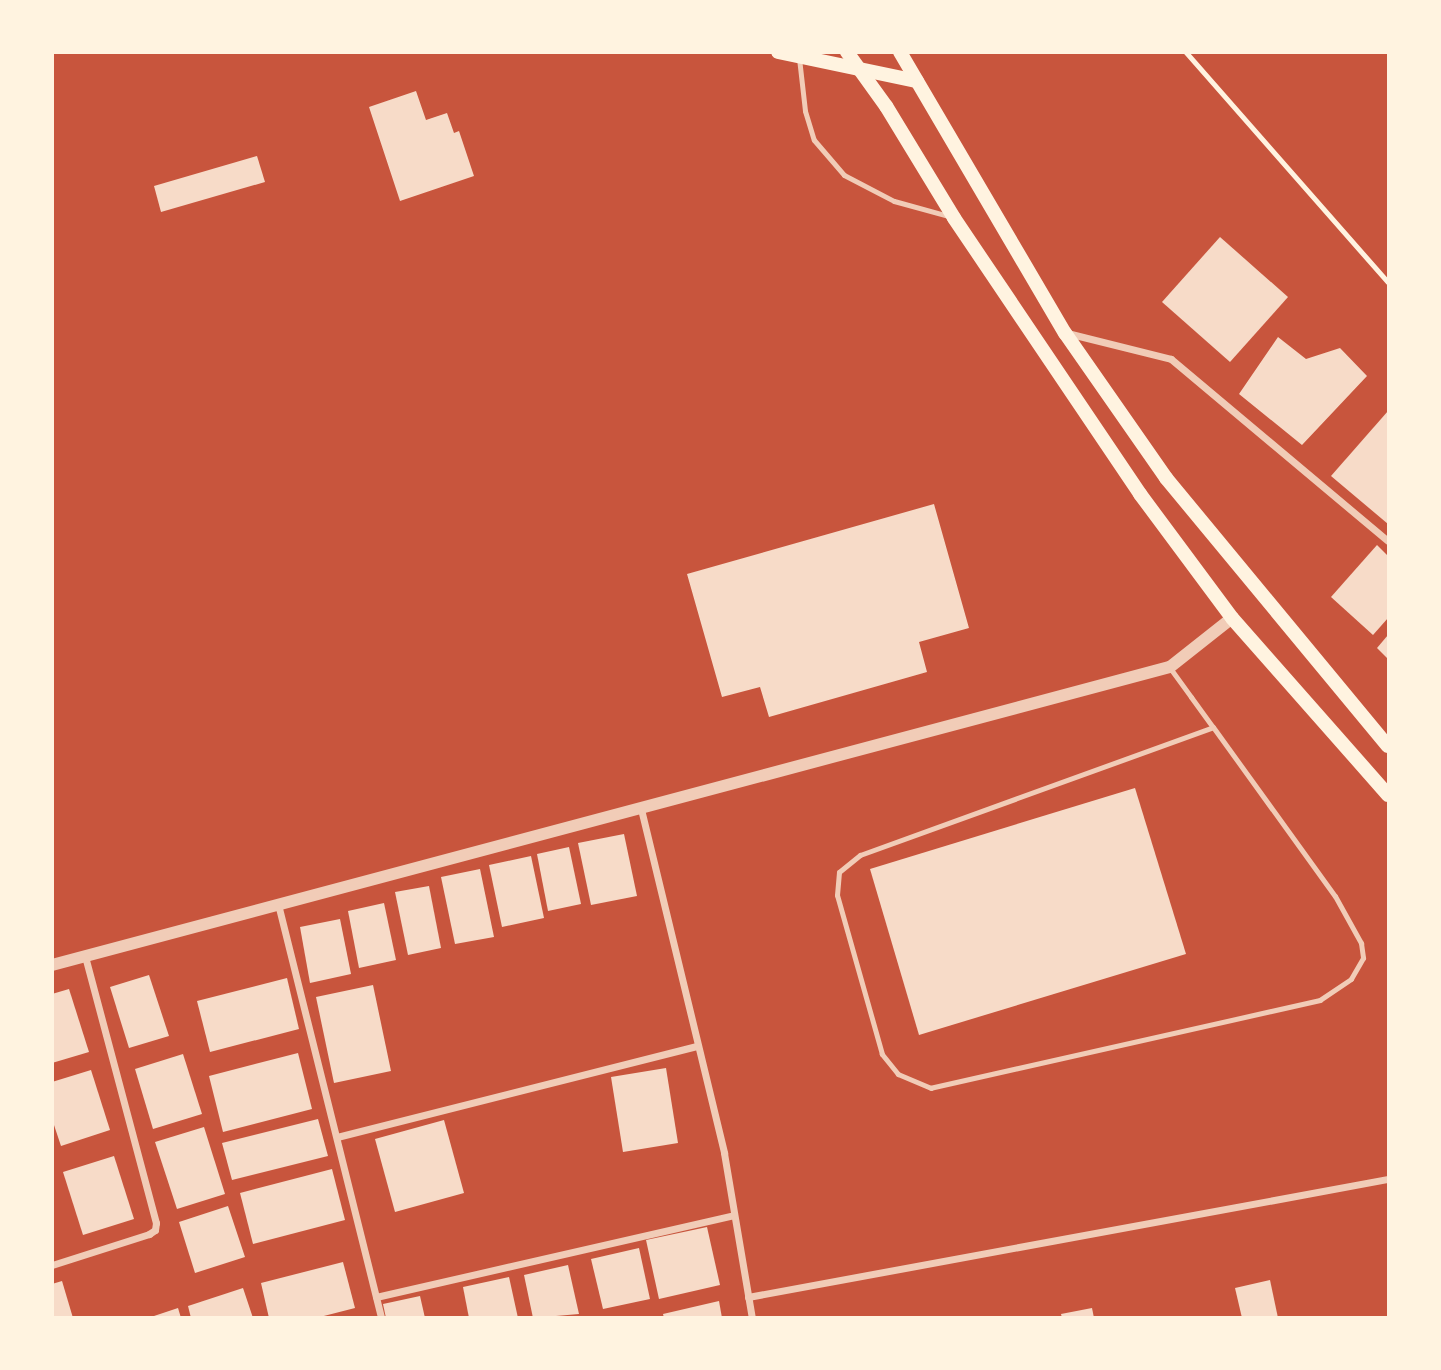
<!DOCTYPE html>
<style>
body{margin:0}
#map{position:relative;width:1441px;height:1370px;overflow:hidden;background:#c8553d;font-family:"Fira Sans Condensed",sans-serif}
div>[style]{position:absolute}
.building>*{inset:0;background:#f7dbc8}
.path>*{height:4.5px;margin:-2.25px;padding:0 2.25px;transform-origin:2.25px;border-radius:2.25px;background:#fff3e0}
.service>*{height:5px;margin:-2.5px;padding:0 2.5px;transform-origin:2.5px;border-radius:2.5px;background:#f1ccb7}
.minor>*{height:7px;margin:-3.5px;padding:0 3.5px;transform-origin:3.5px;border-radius:3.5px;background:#f1ccb7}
.tertiary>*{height:12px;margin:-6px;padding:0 6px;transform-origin:6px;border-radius:6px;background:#f1ccb7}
.secondary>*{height:14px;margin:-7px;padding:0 7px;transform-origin:7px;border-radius:7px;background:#fff3e0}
span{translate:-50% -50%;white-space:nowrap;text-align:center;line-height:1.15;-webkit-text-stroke:7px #fff3e0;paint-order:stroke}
.frame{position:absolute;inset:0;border:54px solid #fff3e0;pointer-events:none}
</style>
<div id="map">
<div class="building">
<i style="clip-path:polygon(416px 91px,426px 120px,447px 113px,454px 133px,459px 131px,474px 176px,400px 201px,369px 107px)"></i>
<i style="clip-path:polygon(257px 156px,265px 182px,161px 212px,154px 186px)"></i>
<i style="clip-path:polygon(1220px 237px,1288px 297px,1230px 362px,1162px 302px)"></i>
<i style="clip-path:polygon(1278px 337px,1306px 359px,1340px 348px,1367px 376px,1302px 445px,1239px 394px)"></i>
<i style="clip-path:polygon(1388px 411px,1388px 524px,1331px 476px)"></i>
<i style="clip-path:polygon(934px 504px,969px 628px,919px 642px,927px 672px,769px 717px,760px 687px,722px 697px,687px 574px)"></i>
<i style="clip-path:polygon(1377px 545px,1388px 556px,1388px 618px,1373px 635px,1331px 597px)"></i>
<i style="clip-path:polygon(1388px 635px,1388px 659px,1377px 648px)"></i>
<i style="clip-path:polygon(1135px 788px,1186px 954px,919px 1035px,870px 869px)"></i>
<i style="clip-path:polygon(624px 834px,637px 896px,591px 905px,578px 843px)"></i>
<i style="clip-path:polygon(569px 847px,581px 904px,548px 911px,537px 854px)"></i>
<i style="clip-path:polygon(531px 856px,544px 918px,502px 927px,489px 865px)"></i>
<i style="clip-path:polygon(480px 869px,494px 937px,455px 944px,441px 877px)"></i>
<i style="clip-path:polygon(429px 886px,441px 948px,408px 955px,395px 892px)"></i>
<i style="clip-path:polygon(384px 903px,396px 960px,359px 968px,348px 911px)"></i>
<i style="clip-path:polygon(340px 919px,351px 974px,310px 983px,300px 927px)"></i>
<i style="clip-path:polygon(149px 975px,169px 1036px,129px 1048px,110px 987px)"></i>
<i style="clip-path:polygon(287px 978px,299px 1029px,210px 1052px,197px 1001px)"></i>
<i style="clip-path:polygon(373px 985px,391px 1071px,334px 1083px,316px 997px)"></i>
<i style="clip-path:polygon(69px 989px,89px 1052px,52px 1063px,52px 994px)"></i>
<i style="clip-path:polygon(298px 1053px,312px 1109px,223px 1132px,209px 1076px)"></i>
<i style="clip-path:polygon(183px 1054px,202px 1114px,153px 1129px,135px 1069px)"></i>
<i style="clip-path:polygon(666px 1068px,678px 1143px,623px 1152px,611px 1077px)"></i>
<i style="clip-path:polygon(91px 1070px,110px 1130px,61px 1146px,52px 1119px,52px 1082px)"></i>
<i style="clip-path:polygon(318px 1119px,328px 1156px,232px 1180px,222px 1143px)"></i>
<i style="clip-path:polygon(444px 1120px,464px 1193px,395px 1212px,375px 1139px)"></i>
<i style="clip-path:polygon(204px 1127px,225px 1194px,177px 1209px,155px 1142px)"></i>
<i style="clip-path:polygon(114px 1156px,134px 1219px,83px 1235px,63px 1172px)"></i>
<i style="clip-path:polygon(332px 1169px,345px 1220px,253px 1244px,240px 1193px)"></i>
<i style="clip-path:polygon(228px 1206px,245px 1257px,195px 1273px,179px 1222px)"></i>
<i style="clip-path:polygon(707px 1227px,720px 1285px,659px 1299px,646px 1240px)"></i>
<i style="clip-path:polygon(639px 1248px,650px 1299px,603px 1309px,591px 1259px)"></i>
<i style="clip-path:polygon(343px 1262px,355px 1308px,316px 1318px,269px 1318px,261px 1283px)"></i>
<i style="clip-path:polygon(568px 1265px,579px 1314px,533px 1318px,524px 1275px)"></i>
<i style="clip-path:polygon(509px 1277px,518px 1318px,469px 1318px,463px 1287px)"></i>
<i style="clip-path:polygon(1270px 1280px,1278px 1318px,1242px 1318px,1235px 1288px)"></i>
<i style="clip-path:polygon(62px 1281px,73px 1318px,52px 1318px,52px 1284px)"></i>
<i style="clip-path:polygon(243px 1288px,253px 1318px,191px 1318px,188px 1306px)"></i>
<i style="clip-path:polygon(420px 1296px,425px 1318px,386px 1318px,383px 1304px)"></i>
<i style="clip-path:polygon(719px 1301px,722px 1318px,664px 1318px,663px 1314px)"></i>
<i style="clip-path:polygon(178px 1308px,181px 1318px,151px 1318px,151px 1317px)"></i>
<i style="clip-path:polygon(1092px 1308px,1094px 1318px,1062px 1318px,1061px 1314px)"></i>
</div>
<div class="path">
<i style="left:1186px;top:52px;width:306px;rotate:48.7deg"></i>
</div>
<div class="service">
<i style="left:799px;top:58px;width:53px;rotate:83.5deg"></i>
<i style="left:805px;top:111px;width:30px;rotate:73deg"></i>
<i style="left:814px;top:140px;width:46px;rotate:49.4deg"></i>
<i style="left:844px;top:175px;width:56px;rotate:27.5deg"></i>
<i style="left:894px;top:201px;width:56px;rotate:15.5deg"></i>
<i style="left:1170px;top:668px;width:36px;rotate:54deg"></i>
<i style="left:1191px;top:697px;width:37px;rotate:54deg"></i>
<i style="left:1213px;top:727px;width:208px;rotate:54.2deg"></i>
<i style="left:1335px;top:896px;width:54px;rotate:61deg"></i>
<i style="left:1361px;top:943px;width:15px;rotate:82deg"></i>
<i style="left:1363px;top:958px;width:24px;rotate:120deg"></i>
<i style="left:1351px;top:979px;width:37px;rotate:146deg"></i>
<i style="left:1320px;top:1000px;width:399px;rotate:167.3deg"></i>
<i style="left:931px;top:1088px;width:36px;rotate:-157deg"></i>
<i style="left:898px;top:1074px;width:26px;rotate:-129deg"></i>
<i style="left:882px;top:1054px;width:165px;rotate:-105.8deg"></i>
<i style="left:837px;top:895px;width:23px;rotate:-85deg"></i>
<i style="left:839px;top:872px;width:27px;rotate:-39deg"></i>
<i style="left:860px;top:855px;width:375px;rotate:-19.9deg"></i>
</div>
<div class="minor">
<i style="left:1067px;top:333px;width:107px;rotate:14deg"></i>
<i style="left:1171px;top:359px;width:283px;rotate:40deg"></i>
<i style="left:641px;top:809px;width:354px;rotate:76.4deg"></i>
<i style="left:724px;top:1153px;width:167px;rotate:80.4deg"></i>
<i style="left:278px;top:904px;width:427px;rotate:76deg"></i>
<i style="left:337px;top:1137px;width:370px;rotate:-14.2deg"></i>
<i style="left:52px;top:1265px;width:102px;rotate:-17.7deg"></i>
<i style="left:149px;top:1234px;width:7px;rotate:-34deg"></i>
<i style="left:155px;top:1230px;width:7px;rotate:-82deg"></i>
<i style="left:156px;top:1223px;width:276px;rotate:-104.9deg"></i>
<i style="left:376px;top:1297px;width:366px;rotate:-12.9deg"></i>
<i style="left:748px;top:1297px;width:651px;rotate:-10.45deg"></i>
</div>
<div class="tertiary">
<i style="left:52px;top:965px;width:1157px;rotate:-14.93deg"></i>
<i style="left:1170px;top:667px;width:79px;rotate:-38.3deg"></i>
</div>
<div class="secondary">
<i style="left:778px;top:52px;width:142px;rotate:11.8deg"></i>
<i style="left:847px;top:52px;width:67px;rotate:54.2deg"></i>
<i style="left:886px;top:106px;width:131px;rotate:58.7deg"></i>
<i style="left:954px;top:218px;width:333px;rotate:56deg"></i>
<i style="left:1140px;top:494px;width:154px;rotate:53.4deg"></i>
<i style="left:1232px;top:618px;width:236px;rotate:48.6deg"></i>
<i style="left:900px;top:52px;width:326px;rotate:59.6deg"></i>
<i style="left:1065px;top:333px;width:177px;rotate:55.1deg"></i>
<i style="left:1166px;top:478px;width:348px;rotate:50.4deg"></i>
</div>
<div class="frame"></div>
</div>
